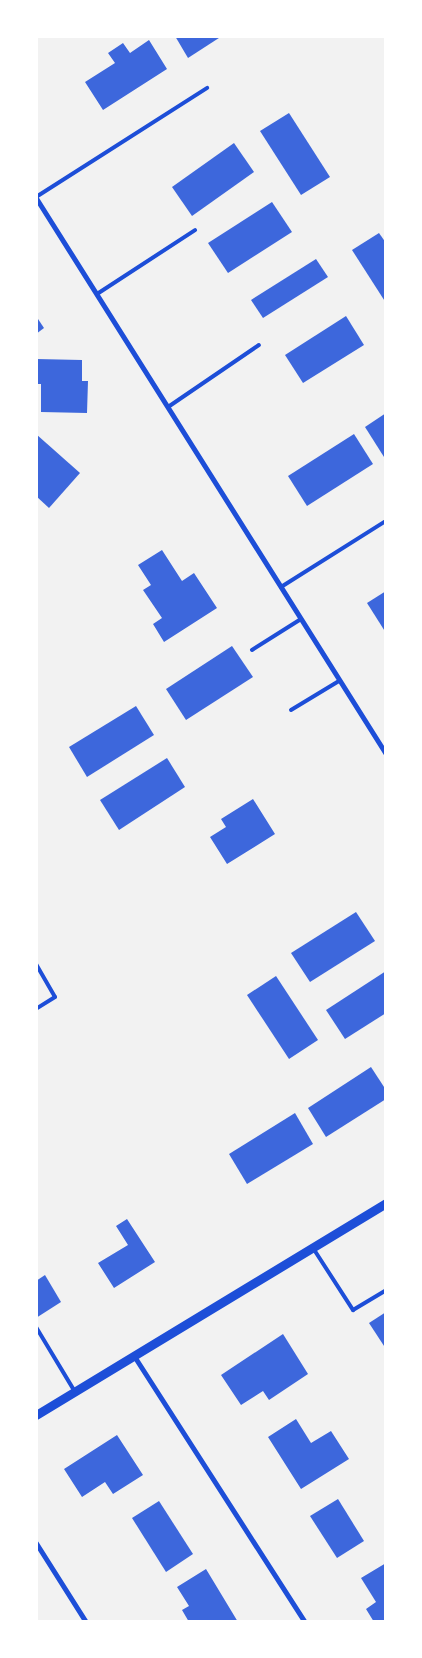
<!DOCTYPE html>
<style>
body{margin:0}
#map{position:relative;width:422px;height:1658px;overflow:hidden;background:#f2f2f2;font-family:Cabin,sans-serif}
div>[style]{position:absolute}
.building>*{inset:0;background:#3d67dc}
.service>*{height:4px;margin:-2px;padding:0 2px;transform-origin:2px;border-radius:2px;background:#1d4ed8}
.minor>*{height:5px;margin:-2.5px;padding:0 2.5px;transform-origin:2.5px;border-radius:2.5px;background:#1d4ed8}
.tertiary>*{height:9px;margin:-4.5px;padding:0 4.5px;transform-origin:4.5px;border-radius:4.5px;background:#1d4ed8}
span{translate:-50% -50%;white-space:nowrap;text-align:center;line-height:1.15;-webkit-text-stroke:4px #fff;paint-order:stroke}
.frame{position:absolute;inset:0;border:38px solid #fff;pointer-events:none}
</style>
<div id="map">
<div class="building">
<i style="clip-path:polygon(175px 36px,222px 36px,188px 58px)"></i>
<i style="clip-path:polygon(149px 40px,167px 69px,103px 110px,85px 82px,115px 63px,108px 53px,123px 43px,130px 53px)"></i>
<i style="clip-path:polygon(289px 113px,330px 177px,301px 195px,260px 131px)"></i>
<i style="clip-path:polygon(234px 143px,254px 172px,192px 216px,172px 187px)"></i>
<i style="clip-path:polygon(272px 202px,292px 232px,228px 273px,208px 243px)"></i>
<i style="clip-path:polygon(379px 233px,386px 243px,386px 303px,352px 250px)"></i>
<i style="clip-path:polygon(316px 259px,328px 277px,263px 318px,251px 300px)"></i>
<i style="clip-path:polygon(36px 316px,44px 328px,36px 334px)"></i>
<i style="clip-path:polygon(346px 316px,364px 345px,303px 383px,285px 355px)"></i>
<i style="clip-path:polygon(36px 359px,82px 360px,82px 381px,88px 381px,87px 413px,41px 412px,41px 384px,36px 384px)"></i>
<i style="clip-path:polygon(386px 413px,386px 456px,384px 457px,365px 427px)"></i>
<i style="clip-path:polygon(36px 434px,80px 473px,49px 508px,36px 496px)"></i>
<i style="clip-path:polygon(354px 434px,373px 464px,307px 506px,288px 476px)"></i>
<i style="clip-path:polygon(162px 550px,182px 581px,194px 573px,217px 608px,164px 642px,153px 624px,162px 618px,143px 590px,151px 585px,138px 565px)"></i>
<i style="clip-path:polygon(386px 591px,386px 633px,367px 603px)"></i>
<i style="clip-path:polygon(232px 646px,253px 677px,186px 720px,166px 689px)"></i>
<i style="clip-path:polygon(136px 706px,154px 735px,87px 777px,69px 747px)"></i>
<i style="clip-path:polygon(167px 758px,185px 787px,119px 830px,100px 800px)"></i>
<i style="clip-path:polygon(253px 799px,275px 834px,227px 864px,210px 837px,226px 827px,221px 819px)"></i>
<i style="clip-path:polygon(356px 912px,375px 941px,310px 982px,291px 953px)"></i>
<i style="clip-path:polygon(386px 971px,386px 1013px,345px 1039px,326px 1010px)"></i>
<i style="clip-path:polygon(276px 976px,318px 1040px,289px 1059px,247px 995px)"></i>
<i style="clip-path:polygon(371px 1067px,386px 1090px,386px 1099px,326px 1137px,308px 1108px)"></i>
<i style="clip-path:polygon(295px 1113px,313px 1144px,247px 1184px,229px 1154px)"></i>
<i style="clip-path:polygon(127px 1219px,155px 1262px,114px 1288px,98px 1263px,128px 1245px,116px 1226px)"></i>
<i style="clip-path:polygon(45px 1275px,61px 1302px,36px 1318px,36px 1281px)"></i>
<i style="clip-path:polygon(386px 1312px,386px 1349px,369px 1323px)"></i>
<i style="clip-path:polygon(283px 1334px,308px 1374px,269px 1400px,263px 1391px,241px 1405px,221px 1375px)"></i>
<i style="clip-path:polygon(296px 1419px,311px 1443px,331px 1431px,349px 1459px,301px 1489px,268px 1437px)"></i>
<i style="clip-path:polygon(117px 1435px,143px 1475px,113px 1494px,105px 1482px,82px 1497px,64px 1469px)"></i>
<i style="clip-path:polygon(338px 1499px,364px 1541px,337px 1558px,310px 1516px)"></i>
<i style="clip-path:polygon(159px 1501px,193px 1554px,166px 1572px,132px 1518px)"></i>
<i style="clip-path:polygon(386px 1563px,386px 1622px,374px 1622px,366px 1609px,376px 1602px,361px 1578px)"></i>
<i style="clip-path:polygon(206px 1569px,238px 1622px,189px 1622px,182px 1610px,189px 1606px,177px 1587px)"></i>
</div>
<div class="service">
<i style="left:36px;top:197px;width:203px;rotate:-32.5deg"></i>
<i style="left:97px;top:294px;width:117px;rotate:-33.1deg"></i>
<i style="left:168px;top:407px;width:110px;rotate:-34.3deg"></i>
<i style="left:281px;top:587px;width:124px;rotate:-32.2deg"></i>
<i style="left:252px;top:650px;width:58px;rotate:-32.3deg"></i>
<i style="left:291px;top:710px;width:56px;rotate:-31.1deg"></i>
<i style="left:36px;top:964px;width:38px;rotate:60deg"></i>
<i style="left:55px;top:997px;width:22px;rotate:148deg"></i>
<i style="left:313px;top:1248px;width:74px;rotate:57.2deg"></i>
<i style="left:353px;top:1310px;width:39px;rotate:-31deg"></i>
<i style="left:36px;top:1327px;width:76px;rotate:59deg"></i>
</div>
<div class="minor">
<i style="left:36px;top:198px;width:657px;rotate:57.81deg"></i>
<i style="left:134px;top:1356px;width:316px;rotate:57.3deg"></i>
<i style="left:36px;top:1543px;width:93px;rotate:57.7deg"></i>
</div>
<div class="tertiary">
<i style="left:36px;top:1415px;width:409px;rotate:-31.2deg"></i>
</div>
<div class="frame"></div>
</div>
